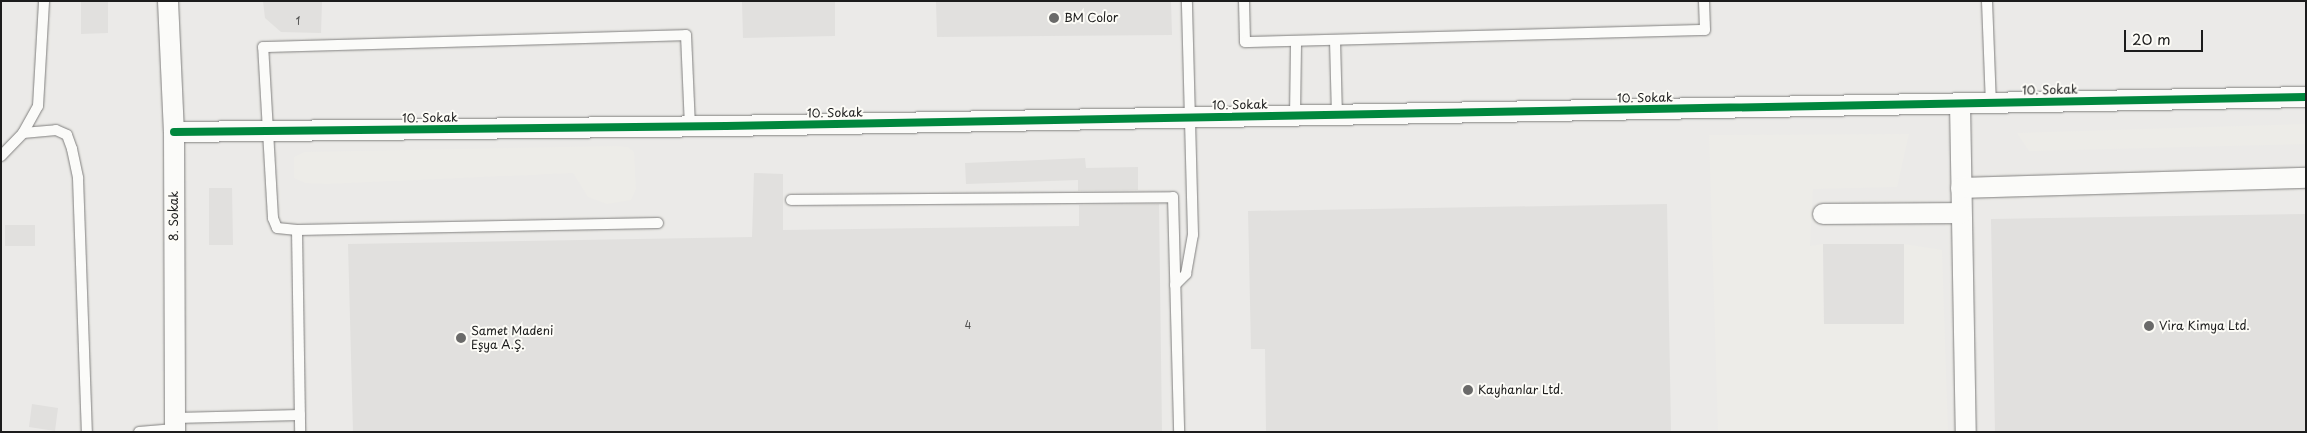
<!DOCTYPE html>
<meta charset="utf-8">
<style>
body{margin:0}
#map{position:relative;width:2307px;height:433px;overflow:hidden;background:#fcfbf8;font-family:"Playpen Sans",sans-serif}
div>[style]{position:absolute}
.built>*{inset:0;background:#ebeae8}
.green>*{inset:0;background:#edece8}
.building>*{inset:0;background:#e1e0de}
.roads{filter:drop-shadow(0 0 1px #81807f) drop-shadow(0 0 1px #81807f)}
.lane>*{height:10px;margin:-5px;padding:0 5px;transform-origin:5px;border-radius:5px;background:#fbfbf9}
.street>*{height:20px;margin:-10px;padding:0 10px;transform-origin:10px;border-radius:10px;background:#fbfbf9}
.cycleway>*{height:8px;margin:-4px;padding:0 4px;transform-origin:4px;border-radius:4px;background:#00873e}
.dots>*{width:14px;height:14px;translate:-50% -50%;box-sizing:border-box;border:2px solid #fdfcf7;border-radius:50%}
span{translate:-50% -50%;white-space:nowrap;text-align:center;line-height:1.15;-webkit-text-stroke:4px #fdfcf7;paint-order:stroke}
.number-label{font-size:10px;color:#4d4d4c}
.number-label span{-webkit-text-stroke-width:0}
.poi-label{font-size:12px;color:#1c1c1c}
.left{translate:0 -50%;text-align:left}
.street-label{font-size:12px;color:#1c1c1c}
.frame{position:absolute;inset:0;border:2px solid #1c1c1c;pointer-events:none}
.scale{position:absolute;left:2124px;top:30px;width:79px;height:22px;box-sizing:border-box;border:2px solid #1c1c1c;border-top:0;padding-left:6px;font-size:15px;line-height:18px;white-space:nowrap;color:#1c1c1c;-webkit-text-stroke:4px #fdfcf7;paint-order:stroke}
</style>
<div id="map">
<div class="built">
<i style="clip-path:polygon(1px 1px,2306px 1px,2306px 432px,1px 432px)"></i>
</div>
<div class="green">
<i style="clip-path:polygon(2306px 124px,2306px 144px,2029px 151px,2017px 133px)"></i>
<i style="clip-path:polygon(1909px 134px,1897px 187px,1813px 189px,1810px 246px,1823px 244px,1824px 324px,1904px 324px,1904px 244px,1942px 250px,1948px 432px,1718px 432px,1709px 135px)"></i>
<i style="clip-path:polygon(617px 146px,628px 147px,634px 152px,636px 189px,631px 200px,607px 204px,588px 197px,573px 173px,327px 184px,305px 183px,294px 178px,294px 157px,304px 152px)"></i>
</div>
<div class="building">
<i style="clip-path:polygon(81px 1px,108px 1px,108px 33px,81px 34px)"></i>
<i style="clip-path:polygon(263px 1px,322px 1px,321px 33px,281px 32px,265px 18px)"></i>
<i style="clip-path:polygon(742px 1px,835px 1px,835px 36px,743px 38px)"></i>
<i style="clip-path:polygon(936px 1px,1171px 1px,1172px 35px,937px 37px)"></i>
<i style="clip-path:polygon(1085px 158px,1086px 168px,1138px 167px,1138px 190px,1078px 191px,1078px 180px,966px 184px,965px 163px)"></i>
<i style="clip-path:polygon(754px 173px,783px 174px,783px 230px,1079px 226px,1079px 205px,1159px 204px,1162px 432px,353px 432px,348px 244px,752px 237px)"></i>
<i style="clip-path:polygon(209px 188px,232px 188px,233px 245px,209px 245px)"></i>
<i style="clip-path:polygon(1667px 204px,1671px 432px,1266px 432px,1265px 349px,1251px 349px,1248px 211px)"></i>
<i style="clip-path:polygon(2306px 214px,2306px 432px,1995px 432px,1991px 219px)"></i>
<i style="clip-path:polygon(5px 225px,35px 225px,35px 246px,5px 246px)"></i>
<i style="clip-path:polygon(1823px 244px,1904px 244px,1904px 324px,1824px 324px)"></i>
<i style="clip-path:polygon(32px 404px,58px 408px,55px 431px,29px 427px)"></i>
</div>
<div class="roads">
<div class="lane">
<i style="left:1244px;top:1px;width:41px;rotate:88.6deg"></i>
<i style="left:1245px;top:42px;width:460px;rotate:-1.5deg"></i>
<i style="left:1705px;top:30px;width:29px;rotate:-92deg"></i>
<i style="left:1987px;top:1px;width:102px;rotate:87.8deg"></i>
<i style="left:1335px;top:40px;width:75px;rotate:88.5deg"></i>
<i style="left:1295px;top:116px;width:75px;rotate:-89.2deg"></i>
<i style="left:23px;top:133px;width:31px;rotate:-61deg"></i>
<i style="left:38px;top:106px;width:105px;rotate:-86.7deg"></i>
<i style="left:1px;top:156px;width:32px;rotate:-46deg"></i>
<i style="left:23px;top:133px;width:33px;rotate:-5deg"></i>
<i style="left:56px;top:130px;width:12px;rotate:24deg"></i>
<i style="left:67px;top:135px;width:15px;rotate:70deg"></i>
<i style="left:72px;top:149px;width:30px;rotate:78deg"></i>
<i style="left:78px;top:178px;width:254px;rotate:88deg"></i>
<i style="left:791px;top:200px;width:382px;rotate:-0.4deg"></i>
<i style="left:1173px;top:197px;width:235px;rotate:88.5deg"></i>
<i style="left:658px;top:223px;width:361px;rotate:178.9deg"></i>
<i style="left:297px;top:230px;width:20px;rotate:-174deg"></i>
<i style="left:277px;top:228px;width:11px;rotate:-112deg"></i>
<i style="left:273px;top:218px;width:171px;rotate:-93.3deg"></i>
<i style="left:263px;top:47px;width:423px;rotate:-1.6deg"></i>
<i style="left:686px;top:35px;width:92px;rotate:87.5deg"></i>
<i style="left:297px;top:230px;width:202px;rotate:89.1deg"></i>
<i style="left:1175px;top:285px;width:16px;rotate:-45deg"></i>
<i style="left:1186px;top:274px;width:40px;rotate:-80deg"></i>
<i style="left:1193px;top:235px;width:234px;rotate:-91.5deg"></i>
<i style="left:175px;top:418px;width:125px;rotate:-1.4deg"></i>
<i style="left:139px;top:432px;width:36px;rotate:-5deg"></i>
</div>
<div class="street">
<i style="left:168px;top:1px;width:131px;rotate:87.4deg"></i>
<i style="left:174px;top:132px;width:300px;rotate:89.8deg"></i>
<i style="left:1960px;top:103px;width:329px;rotate:89deg"></i>
<i style="left:174px;top:132px;width:552px;rotate:-0.62deg"></i>
<i style="left:726px;top:126px;width:1580px;rotate:-1.05deg"></i>
<i style="left:1961px;top:188px;width:345px;rotate:-1.7deg"></i>
<i style="left:1823px;top:214px;width:138px;rotate:-0.4deg"></i>
</div>
</div>
<div class="cycleway">
<i style="left:174px;top:132px;width:552px;rotate:-0.62deg"></i>
<i style="left:726px;top:126px;width:1580px;rotate:-1.05deg"></i>
</div>
<div class="dots">
<i style="left:1054px;top:18px;background:#6a6a69"></i>
<i style="left:2149px;top:326px;background:#6a6a69"></i>
<i style="left:461px;top:338px;background:#6a6a69"></i>
<i style="left:1468px;top:390px;background:#6a6a69"></i>
</div>
<div class="number-label">
<span style="left:298px;top:21px">1</span>
<span style="left:968px;top:325px">4</span>
</div>
<div class="poi-label">
<span class="left" style="left:1064px;top:18px">BM Color</span>
<span class="left" style="left:2159px;top:326px">Vira Kimya Ltd.</span>
<span class="left" style="left:471px;top:338px">Samet Madeni<br>Eşya A.Ş.</span>
<span class="left" style="left:1478px;top:390px">Kayhanlar Ltd.</span>
</div>
<div class="street-label">
<span style="left:2050px;top:90px;rotate:-1deg">10. Sokak</span>
<span style="left:1645px;top:98px;rotate:-1deg">10. Sokak</span>
<span style="left:1240px;top:105px;rotate:-1deg">10. Sokak</span>
<span style="left:835px;top:113px;rotate:-1deg">10. Sokak</span>
<span style="left:430px;top:118px;rotate:-1deg">10. Sokak</span>
<span style="left:174px;top:216px;rotate:-90deg">8. Sokak</span>
</div>
<div class="frame"></div>
<div class="scale">20 m</div>
</div>
